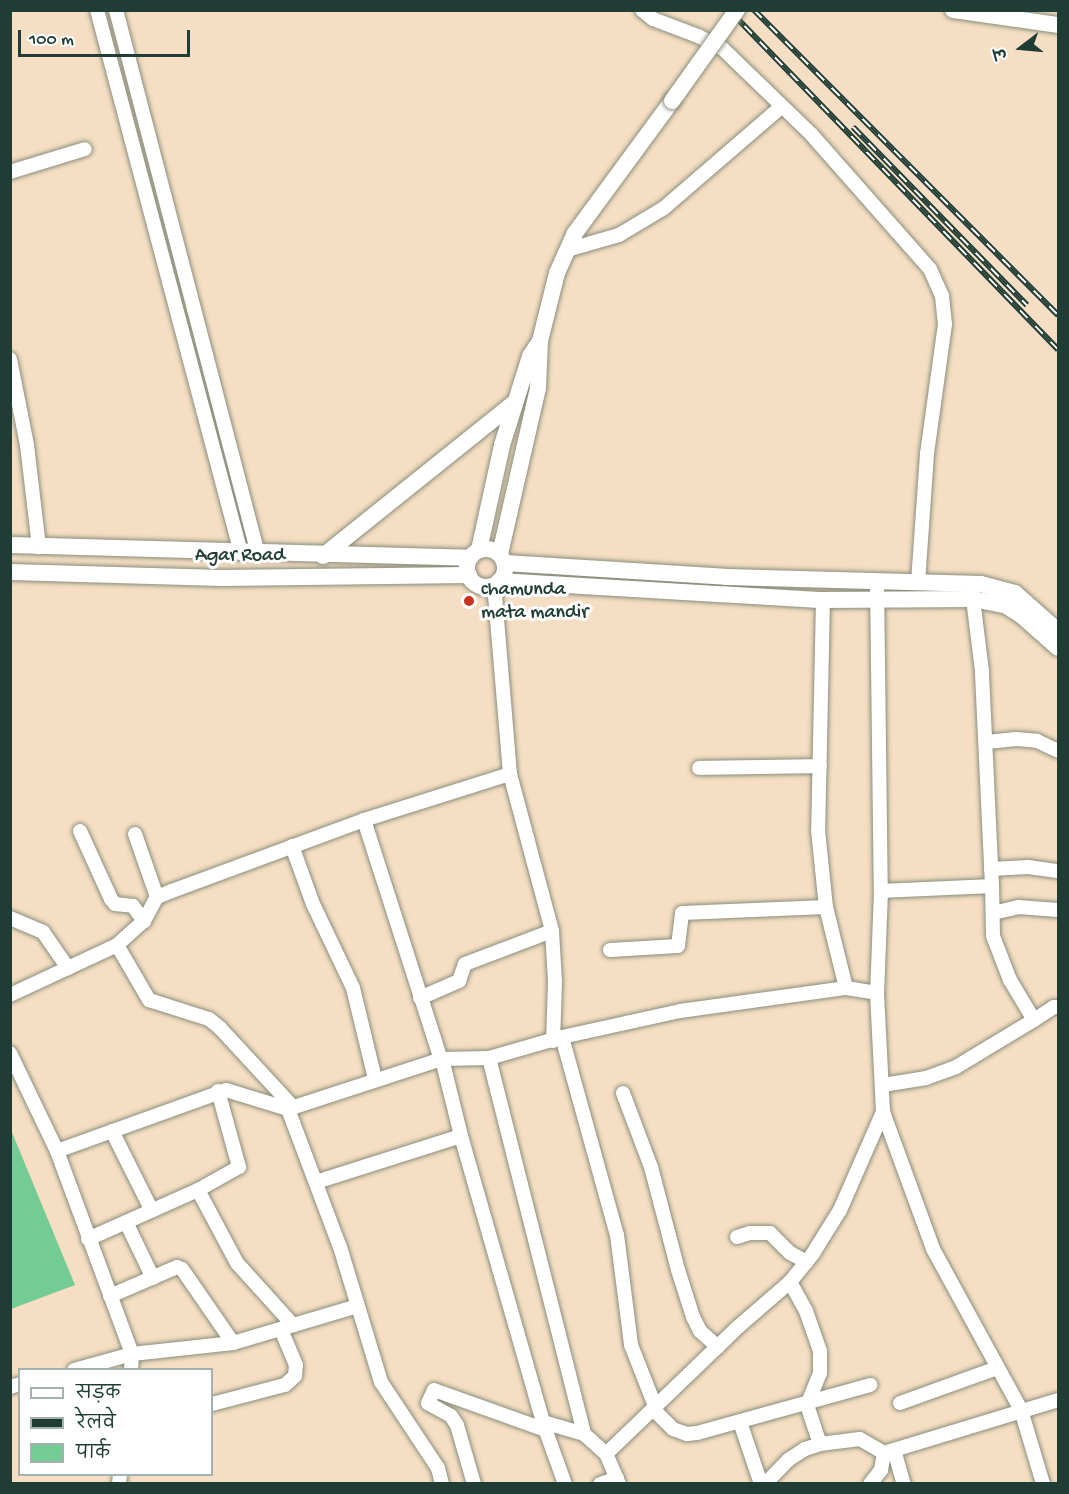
<!DOCTYPE html>
<meta charset="utf-8">
<style>
body{margin:0}
#map{position:relative;width:1069px;height:1494px;overflow:hidden;background:#f5dec3;font-family:"Gochi Hand","Playpen Sans Deva",sans-serif}
div>[style]{position:absolute}
.green>*{inset:0;background:#73cc93}
.roads{filter:drop-shadow(0 0 2px #8a8e7c) drop-shadow(0 0 2px #8a8e7c)}
.minor>*{height:14px;margin:-7px;padding:0 7px;transform-origin:7px;border-radius:7px;background:#fff}
.major>*{height:16px;margin:-8px;padding:0 8px;transform-origin:8px;border-radius:8px;background:#fff}
.major>.ring{margin:-8px;padding:0;box-sizing:content-box;background:none;border:16px solid #fff;border-radius:50%}
.rail>*{height:6px;margin-top:-3px;transform-origin:0;background:repeating-linear-gradient(90deg,#fff 0 11px,#1f3d34 0 22px);box-sizing:border-box;border-block:2px solid #1f3d34}
.bridges{filter:drop-shadow(0 0 2px #8a8e7c) drop-shadow(0 0 2px #8a8e7c)}
.major-bridge>*{height:16px;margin:-8px;padding:0 8px;transform-origin:8px;border-radius:8px;background:#fff}
.dots>*{width:16px;height:16px;translate:-50% -50%;box-sizing:border-box;border:3px solid #fff;border-radius:50%}
span{translate:-50% -50%;white-space:nowrap;text-align:center;line-height:1.15;-webkit-text-stroke:6px #fff;paint-order:stroke}
.street-label{font-size:20px;color:#1f3d34}
.poi-label{font-size:20px;color:#1f3d34}
.left{translate:0 -50%;text-align:left}
.frame{position:absolute;inset:0;border:12px solid #1f3d34;pointer-events:none}
.legend{position:absolute;left:18px;top:1368px;width:195px;height:108px;box-sizing:border-box;background:#fff;border:2px solid #a5b1ae;margin:0;padding:8px 10px;list-style:none;font-size:18px;color:#1f3d34}
.legend li{display:flex;align-items:center;gap:12px;height:30px}
.legend b{width:30px;border:2px solid #a5b1ae}
.north{position:absolute;left:991px;top:18px;width:60px;height:60px;-webkit-text-stroke:4px #fff;paint-order:stroke;rotate:254deg;font-size:16px;font-weight:700;line-height:24px;text-align:center;color:#1f3d34}
.north::after{content:'';display:block;margin:auto;width:21px;height:27px;background:#1f3d34;clip-path:polygon(50% 0,100% 100%,50% 72%,0 100%)}
.scale{position:absolute;left:18px;top:30px;width:172px;height:27px;box-sizing:border-box;border:3px solid #1f3d34;border-top:0;padding-left:8px;font-size:18px;line-height:21px;white-space:nowrap;color:#1f3d34;-webkit-text-stroke:4px #fff;paint-order:stroke}
</style>
<div id="map">
<div class="green">
<i style="clip-path:polygon(11px 1130px,75px 1285px,11px 1309px,10px 1309px)"></i>
</div>
<div class="roads">
<div class="minor">
<i style="left:97px;top:10px;width:562px;rotate:75.15deg"></i>
<i style="left:116px;top:10px;width:562px;rotate:75.37deg"></i>
<i style="left:642px;top:10px;width:14px;rotate:39deg"></i>
<i style="left:653px;top:19px;width:48px;rotate:20.7deg"></i>
<i style="left:698px;top:36px;width:28px;rotate:27deg"></i>
<i style="left:723px;top:49px;width:122px;rotate:44deg"></i>
<i style="left:811px;top:134px;width:180px;rotate:48.6deg"></i>
<i style="left:930px;top:269px;width:30px;rotate:66deg"></i>
<i style="left:942px;top:296px;width:28px;rotate:84deg"></i>
<i style="left:945px;top:324px;width:131px;rotate:97.9deg"></i>
<i style="left:927px;top:454px;width:128px;rotate:94deg"></i>
<i style="left:10px;top:172px;width:78px;rotate:-17deg"></i>
<i style="left:567px;top:250px;width:54px;rotate:-16.1deg"></i>
<i style="left:619px;top:235px;width:52px;rotate:-31deg"></i>
<i style="left:664px;top:208px;width:155px;rotate:-40.8deg"></i>
<i style="left:10px;top:359px;width:88px;rotate:78.8deg"></i>
<i style="left:27px;top:445px;width:103px;rotate:83.3deg"></i>
<i style="left:877px;top:581px;width:310px;rotate:89.3deg"></i>
<i style="left:881px;top:891px;width:102px;rotate:92.2deg"></i>
<i style="left:877px;top:993px;width:119px;rotate:87.1deg"></i>
<i style="left:883px;top:1112px;width:146px;rotate:69.9deg"></i>
<i style="left:933px;top:1249px;width:183px;rotate:61.3deg"></i>
<i style="left:1021px;top:1410px;width:77px;rotate:73.4deg"></i>
<i style="left:823px;top:600px;width:230px;rotate:91.2deg"></i>
<i style="left:818px;top:830px;width:77px;rotate:84.1deg"></i>
<i style="left:826px;top:907px;width:83px;rotate:76.1deg"></i>
<i style="left:987px;top:742px;width:29px;rotate:-6deg"></i>
<i style="left:1016px;top:739px;width:21px;rotate:5deg"></i>
<i style="left:1037px;top:741px;width:23px;rotate:25deg"></i>
<i style="left:699px;top:768px;width:121px;rotate:-0.9deg"></i>
<i style="left:510px;top:774px;width:163px;rotate:75deg"></i>
<i style="left:552px;top:931px;width:51px;rotate:86.6deg"></i>
<i style="left:555px;top:982px;width:59px;rotate:91.9deg"></i>
<i style="left:364px;top:820px;width:252px;rotate:72.2deg"></i>
<i style="left:80px;top:831px;width:75px;rotate:65.5deg"></i>
<i style="left:111px;top:899px;width:6px;rotate:51deg"></i>
<i style="left:115px;top:904px;width:18px;rotate:6deg"></i>
<i style="left:133px;top:906px;width:19px;rotate:54deg"></i>
<i style="left:135px;top:834px;width:67px;rotate:70.8deg"></i>
<i style="left:292px;top:846px;width:62px;rotate:70.1deg"></i>
<i style="left:313px;top:904px;width:93px;rotate:64.5deg"></i>
<i style="left:353px;top:988px;width:94px;rotate:76.4deg"></i>
<i style="left:991px;top:869px;width:37px;rotate:-3deg"></i>
<i style="left:1028px;top:867px;width:30px;rotate:8deg"></i>
<i style="left:881px;top:891px;width:111px;rotate:-2.6deg"></i>
<i style="left:992px;top:886px;width:215px;rotate:-92.7deg"></i>
<i style="left:982px;top:671px;width:73px;rotate:-97.1deg"></i>
<i style="left:993px;top:913px;width:26px;rotate:-13deg"></i>
<i style="left:1018px;top:907px;width:40px;rotate:4.3deg"></i>
<i style="left:10px;top:918px;width:36px;rotate:23deg"></i>
<i style="left:43px;top:932px;width:44px;rotate:55.2deg"></i>
<i style="left:117px;top:945px;width:64px;rotate:59.8deg"></i>
<i style="left:149px;top:1000px;width:63px;rotate:17.6deg"></i>
<i style="left:209px;top:1019px;width:14px;rotate:39deg"></i>
<i style="left:220px;top:1028px;width:108px;rotate:47.3deg"></i>
<i style="left:610px;top:950px;width:68px;rotate:-3.4deg"></i>
<i style="left:678px;top:946px;width:33px;rotate:-83deg"></i>
<i style="left:682px;top:913px;width:144px;rotate:-2.4deg"></i>
<i style="left:10px;top:995px;width:118px;rotate:-25deg"></i>
<i style="left:117px;top:945px;width:36px;rotate:-42deg"></i>
<i style="left:144px;top:921px;width:27px;rotate:-62deg"></i>
<i style="left:157px;top:897px;width:16px;rotate:-22deg"></i>
<i style="left:172px;top:891px;width:205px;rotate:-20.3deg"></i>
<i style="left:364px;top:820px;width:153px;rotate:-17.5deg"></i>
<i style="left:510px;top:774px;width:190px;rotate:-94.8deg"></i>
<i style="left:420px;top:998px;width:43px;rotate:-23.6deg"></i>
<i style="left:459px;top:981px;width:18px;rotate:-71deg"></i>
<i style="left:465px;top:964px;width:93px;rotate:-20.8deg"></i>
<i style="left:1034px;top:1020px;width:24px;rotate:-33deg"></i>
<i style="left:1054px;top:1007px;width:4px"></i>
<i style="left:562px;top:1037px;width:205px;rotate:74.5deg"></i>
<i style="left:617px;top:1235px;width:111px;rotate:82.7deg"></i>
<i style="left:631px;top:1345px;width:66px;rotate:68.5deg"></i>
<i style="left:10px;top:1053px;width:109px;rotate:64.4deg"></i>
<i style="left:57px;top:1151px;width:180px;rotate:-19.8deg"></i>
<i style="left:226px;top:1090px;width:65px;rotate:17deg"></i>
<i style="left:288px;top:1109px;width:162px;rotate:-18deg"></i>
<i style="left:442px;top:1059px;width:47px;rotate:-1.2deg"></i>
<i style="left:489px;top:1058px;width:76px;rotate:-16deg"></i>
<i style="left:562px;top:1037px;width:121px;rotate:-12.4deg"></i>
<i style="left:680px;top:1011px;width:168px;rotate:-7.9deg"></i>
<i style="left:846px;top:988px;width:31px;rotate:9deg"></i>
<i style="left:489px;top:1058px;width:388px;rotate:75.8deg"></i>
<i style="left:584px;top:1434px;width:30px;rotate:42deg"></i>
<i style="left:442px;top:1059px;width:79px;rotate:76.1deg"></i>
<i style="left:461px;top:1136px;width:298px;rotate:74deg"></i>
<i style="left:543px;top:1422px;width:43px;rotate:16.3deg"></i>
<i style="left:883px;top:1085px;width:44px;rotate:-9.2deg"></i>
<i style="left:926px;top:1078px;width:32px;rotate:-20deg"></i>
<i style="left:956px;top:1067px;width:91px;rotate:-31.1deg"></i>
<i style="left:1034px;top:1020px;width:47px;rotate:-121deg"></i>
<i style="left:1010px;top:980px;width:47px;rotate:-111.1deg"></i>
<i style="left:993px;top:936px;width:50px;rotate:-91.1deg"></i>
<i style="left:623px;top:1093px;width:79px;rotate:69.3deg"></i>
<i style="left:651px;top:1167px;width:106px;rotate:75.3deg"></i>
<i style="left:678px;top:1270px;width:49px;rotate:72.3deg"></i>
<i style="left:693px;top:1317px;width:16px;rotate:63deg"></i>
<i style="left:700px;top:1331px;width:24px;rotate:42deg"></i>
<i style="left:288px;top:1109px;width:147px;rotate:69.4deg"></i>
<i style="left:340px;top:1247px;width:141px;rotate:73.1deg"></i>
<i style="left:381px;top:1382px;width:103px;rotate:56.5deg"></i>
<i style="left:438px;top:1468px;width:16px;rotate:76deg"></i>
<i style="left:112px;top:1131px;width:89px;rotate:63.4deg"></i>
<i style="left:57px;top:1151px;width:216px;rotate:69.7deg"></i>
<i style="left:132px;top:1354px;width:60px;rotate:164.6deg"></i>
<i style="left:316px;top:1182px;width:152px;rotate:-17.6deg"></i>
<i style="left:198px;top:1190px;width:83px;rotate:61.9deg"></i>
<i style="left:237px;top:1263px;width:84px;rotate:47.9deg"></i>
<i style="left:126px;top:1222px;width:62px;rotate:64.3deg"></i>
<i style="left:737px;top:1237px;width:14px;rotate:-17deg"></i>
<i style="left:750px;top:1233px;width:20px"></i>
<i style="left:770px;top:1233px;width:28px;rotate:45deg"></i>
<i style="left:790px;top:1253px;width:19px;rotate:28deg"></i>
<i style="left:88px;top:1239px;width:120px;rotate:-24deg"></i>
<i style="left:198px;top:1190px;width:47px;rotate:-29.3deg"></i>
<i style="left:239px;top:1167px;width:79px;rotate:-105.4deg"></i>
<i style="left:790px;top:1282px;width:33px;rotate:61deg"></i>
<i style="left:806px;top:1311px;width:42px;rotate:70.7deg"></i>
<i style="left:820px;top:1351px;width:22px;rotate:90deg"></i>
<i style="left:820px;top:1373px;width:35px;rotate:112deg"></i>
<i style="left:807px;top:1405px;width:41px;rotate:71.6deg"></i>
<i style="left:110px;top:1296px;width:73px;rotate:-23.4deg"></i>
<i style="left:177px;top:1267px;width:5px;rotate:22deg"></i>
<i style="left:182px;top:1269px;width:90px;rotate:55.4deg"></i>
<i style="left:131px;top:1370px;width:16px;rotate:-86deg"></i>
<i style="left:132px;top:1354px;width:102px;rotate:-6.2deg"></i>
<i style="left:233px;top:1343px;width:130px;rotate:-16.5deg"></i>
<i style="left:10px;top:1387px;width:10px;rotate:-17deg"></i>
<i style="left:900px;top:1403px;width:103px;rotate:-19.8deg"></i>
<i style="left:212px;top:1404px;width:75px;rotate:-14.6deg"></i>
<i style="left:285px;top:1385px;width:13px;rotate:-42deg"></i>
<i style="left:295px;top:1376px;width:11px;rotate:-85deg"></i>
<i style="left:296px;top:1365px;width:39px;rotate:-113deg"></i>
<i style="left:653px;top:1409px;width:28px;rotate:45deg"></i>
<i style="left:673px;top:1429px;width:15px;rotate:20deg"></i>
<i style="left:687px;top:1434px;width:10px;rotate:-6deg"></i>
<i style="left:697px;top:1433px;width:180px;rotate:-15.5deg"></i>
<i style="left:740px;top:1422px;width:65px;rotate:71.3deg"></i>
<i style="left:543px;top:1423px;width:65px;rotate:70.2deg"></i>
<i style="left:894px;top:1450px;width:35px;rotate:74deg"></i>
<i style="left:119px;top:1484px;width:10px;rotate:-84deg"></i>
<i style="left:474px;top:1484px;width:61px;rotate:-106.1deg"></i>
<i style="left:457px;top:1425px;width:11px;rotate:-124deg"></i>
<i style="left:451px;top:1416px;width:26px;rotate:-151deg"></i>
<i style="left:428px;top:1403px;width:14px;rotate:-65deg"></i>
<i style="left:434px;top:1390px;width:119px;rotate:19.7deg"></i>
<i style="left:600px;top:1484px;width:18px;rotate:-19deg"></i>
<i style="left:619px;top:1484px;width:33px;rotate:-113deg"></i>
<i style="left:606px;top:1454px;width:183px;rotate:-43.9deg"></i>
<i style="left:738px;top:1327px;width:69px;rotate:-40.9deg"></i>
<i style="left:790px;top:1282px;width:35px;rotate:-51deg"></i>
<i style="left:812px;top:1255px;width:53px;rotate:-58.1deg"></i>
<i style="left:840px;top:1210px;width:107px;rotate:-66.3deg"></i>
<i style="left:765px;top:1484px;width:33px;rotate:-46deg"></i>
<i style="left:788px;top:1460px;width:20px;rotate:-33deg"></i>
<i style="left:805px;top:1449px;width:16px;rotate:-18deg"></i>
<i style="left:820px;top:1444px;width:40px;rotate:-7.1deg"></i>
<i style="left:860px;top:1439px;width:28px;rotate:30deg"></i>
<i style="left:870px;top:1484px;width:18px;rotate:-52deg"></i>
<i style="left:881px;top:1470px;width:17px;rotate:-80deg"></i>
<i style="left:884px;top:1453px;width:182px;rotate:-16.9deg"></i>
</div>
<div class="major">
<i style="left:953px;top:10px;width:106px;rotate:8.1deg"></i>
<i style="left:10px;top:545px;width:459px;rotate:1.6deg"></i>
<i class="ring" style="left:467px;top:549px;width:22px;height:22px"></i>
<i style="left:479px;top:550px;width:107px;rotate:-77.6deg"></i>
<i style="left:502px;top:445px;width:93px;rotate:-72.5deg"></i>
<i style="left:530px;top:356px;width:18px;rotate:-56deg"></i>
<i style="left:500px;top:554px;width:170px;rotate:-77.1deg"></i>
<i style="left:538px;top:388px;width:47px;rotate:-87.6deg"></i>
<i style="left:540px;top:341px;width:70px;rotate:-76deg"></i>
<i style="left:557px;top:273px;width:44px;rotate:-65.8deg"></i>
<i style="left:575px;top:233px;width:164px;rotate:-53.7deg"></i>
<i style="left:323px;top:556px;width:245px;rotate:-38.7deg"></i>
<i style="left:505px;top:563px;width:222px;rotate:3.6deg"></i>
<i style="left:727px;top:577px;width:254px;rotate:1.6deg"></i>
<i style="left:981px;top:584px;width:35px;rotate:15deg"></i>
<i style="left:1015px;top:593px;width:57px;rotate:41.5deg"></i>
<i style="left:10px;top:572px;width:212px;rotate:1.6deg"></i>
<i style="left:222px;top:578px;width:247px;rotate:-0.7deg"></i>
<i style="left:499px;top:581px;width:325px;rotate:3.4deg"></i>
<i style="left:823px;top:600px;width:150px;rotate:-0.4deg"></i>
<i style="left:973px;top:599px;width:33px;rotate:11deg"></i>
<i style="left:1005px;top:605px;width:20px;rotate:33deg"></i>
<i style="left:1022px;top:616px;width:48px;rotate:41.6deg"></i>
</div>
</div>
<div class="rail">
<i style="left:729px;top:10px;width:473px;rotate:45.9deg"></i>
<i style="left:754px;top:10px;width:431px;rotate:45.1deg"></i>
<i style="left:853px;top:127px;width:249px;rotate:45.7deg"></i>
</div>
<div class="bridges">
<div class="major-bridge">
<i style="left:672px;top:101px;width:112px;rotate:-54.5deg"></i>
</div>
</div>
<div class="dots">
<i style="left:469px;top:601px;background:#c8321e"></i>
</div>
<div class="street-label">
<span style="left:240px;top:556px">Agar Road</span>
</div>
<div class="poi-label">
<span class="left" style="left:481px;top:602px">chamunda<br>mata mandir</span>
</div>
<div class="frame"></div>
<ul class="legend">
<li><b style="height:8px;background:#fff"></b>सड़क</li>
<li><b style="height:8px;background:#1f3d34"></b>रेलवे</li>
<li><b style="height:16px;background:#73cc93"></b>पार्क</li>
</ul>
<div class="north">उ</div>
<div class="scale">100 m</div>
</div>
